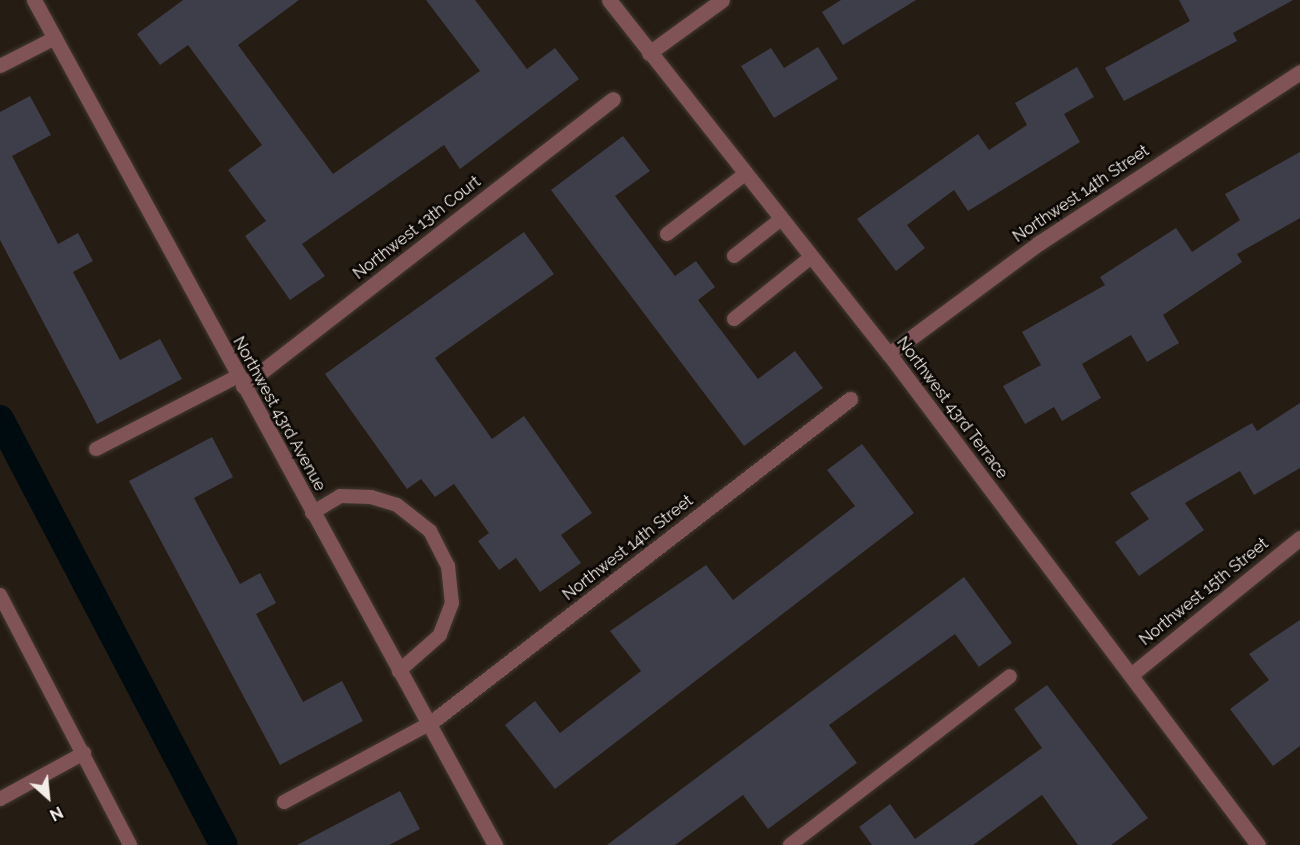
<!DOCTYPE html>
<style>
body{margin:0}
#map{position:relative;width:1300px;height:845px;overflow:hidden;background:#251c13;font-family:Raleway,sans-serif}
div>[style]{position:absolute}
.canal>*{height:28px;margin:-14px;padding:0 14px;transform-origin:14px;border-radius:14px;background:#000b0f}
.building>*{inset:0;background:#3e3e4a}
.roads{filter:drop-shadow(0 0 2px #423931) drop-shadow(0 0 2px #423931)}
.service>*{height:14px;margin:-7px;padding:0 7px;transform-origin:7px;border-radius:7px;background:#805457}
.minor>*{height:15px;margin:-7.5px;padding:0 7.5px;transform-origin:7.5px;border-radius:7.5px;background:#805457}
span{translate:-50% -50%;white-space:nowrap;text-align:center;line-height:1.15;-webkit-text-stroke:5px #0b0704;paint-order:stroke}
.street-label{font-size:16px;color:#f4ede7}
.north{position:absolute;left:18px;top:767px;width:60px;height:60px;-webkit-text-stroke:4px #0b0704;paint-order:stroke;rotate:153deg;font-size:16px;font-weight:700;line-height:24px;text-align:center;color:#f4ede7}
.north::after{content:'';display:block;margin:auto;width:21px;height:27px;background:#f4ede7;clip-path:polygon(50% 0,100% 100%,50% 72%,0 100%)}
</style>
<div id="map">
<div class="canal">
<i style="left:0;top:419px;width:481px;rotate:62.3deg"></i>
</div>
<div class="building">
<i style="clip-path:polygon(183px 0,299px 0,238px 45px,333px 174px,480px 71px,426px 0,475px 0,527px 69px,555px 48px,579px 79px,460px 169px,444px 145px,302px 244px,325px 276px,290px 300px,245px 236px,266px 221px,228px 170px,262px 145px,188px 45px,160px 65px,137px 34px)"></i>
<i style="clip-path:polygon(841px 0,916px 0,843px 45px,822px 12px)"></i>
<i style="clip-path:polygon(1179px 0,1293px 0,1233px 33px,1237px 41px,1124px 101px,1105px 68px,1190px 21px)"></i>
<i style="clip-path:polygon(818px 47px,838px 79px,774px 118px,741px 66px,771px 48px,784px 68px)"></i>
<i style="clip-path:polygon(1077px 67px,1094px 97px,1064px 114px,1080px 142px,968px 211px,954px 190px,907px 225px,925px 248px,896px 271px,857px 219px,978px 134px,989px 150px,1027px 125px,1015px 103px)"></i>
<i style="clip-path:polygon(30px 96px,51px 135px,12px 156px,58px 244px,78px 233px,93px 261px,73px 272px,120px 360px,160px 339px,182px 379px,97px 424px,0 240px,0 112px)"></i>
<i style="clip-path:polygon(623px 136px,650px 171px,615px 196px,675px 276px,696px 261px,715px 287px,698px 300px,758px 379px,795px 351px,823px 388px,744px 446px,551px 190px)"></i>
<i style="clip-path:polygon(1300px 152px,1300px 218px,1237px 254px,1242px 262px,1163px 315px,1179px 343px,1147px 362px,1131px 335px,1082px 364px,1101px 398px,1062px 421px,1054px 407px,1025px 424px,1003px 386px,1041px 365px,1022px 332px,1105px 285px,1100px 277px,1176px 228px,1192px 252px,1240px 220px,1225px 194px)"></i>
<i style="clip-path:polygon(524px 232px,554px 274px,435px 358px,492px 439px,524px 416px,592px 513px,561px 535px,581px 563px,540px 592px,516px 558px,499px 570px,478px 541px,489px 533px,454px 484px,435px 497px,421px 479px,407px 489px,325px 374px)"></i>
<i style="clip-path:polygon(1300px 403px,1300px 468px,1254px 495px,1240px 471px,1185px 503px,1204px 530px,1139px 576px,1115px 542px,1149px 519px,1130px 493px,1252px 423px,1257px 431px)"></i>
<i style="clip-path:polygon(212px 437px,233px 477px,194px 498px,240px 584px,260px 573px,276px 603px,256px 614px,303px 702px,342px 681px,363px 721px,280px 765px,129px 481px)"></i>
<i style="clip-path:polygon(862px 444px,914px 513px,555px 789px,505px 725px,535px 701px,560px 733px,641px 671px,610px 631px,706px 565px,733px 600px,855px 506px,827px 470px)"></i>
<i style="clip-path:polygon(964px 577px,1012px 643px,979px 667px,955px 634px,829px 725px,857px 763px,768px 829px,743px 795px,675px 845px,607px 845px)"></i>
<i style="clip-path:polygon(1300px 620px,1300px 746px,1273px 766px,1230px 709px,1269px 680px,1249px 654px)"></i>
<i style="clip-path:polygon(1047px 685px,1148px 818px,1111px 845px,1078px 845px,1042px 795px,973px 845px,872px 845px,859px 827px,890px 804px,915px 839px,1042px 748px,1014px 709px)"></i>
<i style="clip-path:polygon(400px 791px,420px 829px,389px 845px,297px 845px)"></i>
</div>
<div class="roads">
<div class="service">
<i style="left:0;top:66px;width:62px;rotate:-27deg"></i>
<i style="left:667px;top:234px;width:98px;rotate:-37.6deg"></i>
<i style="left:734px;top:256px;width:60px;rotate:-38.2deg"></i>
<i style="left:734px;top:319px;width:99px;rotate:-38.8deg"></i>
<i style="left:96px;top:449px;width:160px;rotate:-27.2deg"></i>
<i style="left:312px;top:513px;width:33px;rotate:-31deg"></i>
<i style="left:340px;top:496px;width:31px;rotate:2deg"></i>
<i style="left:371px;top:497px;width:27px;rotate:17deg"></i>
<i style="left:397px;top:505px;width:42px;rotate:38.2deg"></i>
<i style="left:430px;top:531px;width:39px;rotate:63deg"></i>
<i style="left:448px;top:566px;width:37px;rotate:84deg"></i>
<i style="left:452px;top:603px;width:34px;rotate:111deg"></i>
<i style="left:440px;top:635px;width:55px;rotate:138.7deg"></i>
<i style="left:0;top:595px;width:282px;rotate:62.5deg"></i>
<i style="left:0;top:799px;width:96px;rotate:-28.7deg"></i>
<i style="left:284px;top:802px;width:165px;rotate:-28.3deg"></i>
<i style="left:790px;top:845px;width:277px;rotate:-37.5deg"></i>
</div>
<div class="minor">
<i style="left:34px;top:0;width:963px;rotate:61.38deg"></i>
<i style="left:609px;top:0;width:451px;rotate:51.7deg"></i>
<i style="left:889px;top:354px;width:614px;rotate:53.07deg"></i>
<i style="left:649px;top:53px;width:90px;rotate:-36deg"></i>
<i style="left:889px;top:354px;width:187px;rotate:-36.5deg"></i>
<i style="left:1039px;top:243px;width:312px;rotate:-33.2deg"></i>
<i style="left:243px;top:386px;width:468px;rotate:-37.8deg"></i>
<i style="left:1132px;top:674px;width:216px;rotate:-39deg"></i>
<i style="left:429px;top:724px;width:532px;rotate:-37.67deg"></i>
</div>
</div>
<div class="street-label">
<span style="left:1081px;top:194px;rotate:-34deg">Northwest 14th Street</span>
<span style="left:417px;top:228px;rotate:-38deg">Northwest 13th Court</span>
<span style="left:952px;top:408px;rotate:53deg">Northwest 43rd Terrace</span>
<span style="left:279px;top:414px;rotate:61deg">Northwest 43rd Avenue</span>
<span style="left:628px;top:548px;rotate:-38deg">Northwest 14th Street</span>
<span style="left:1204px;top:592px;rotate:-39deg">Northwest 15th Street</span>
</div>
<div class="north">N</div>
</div>
